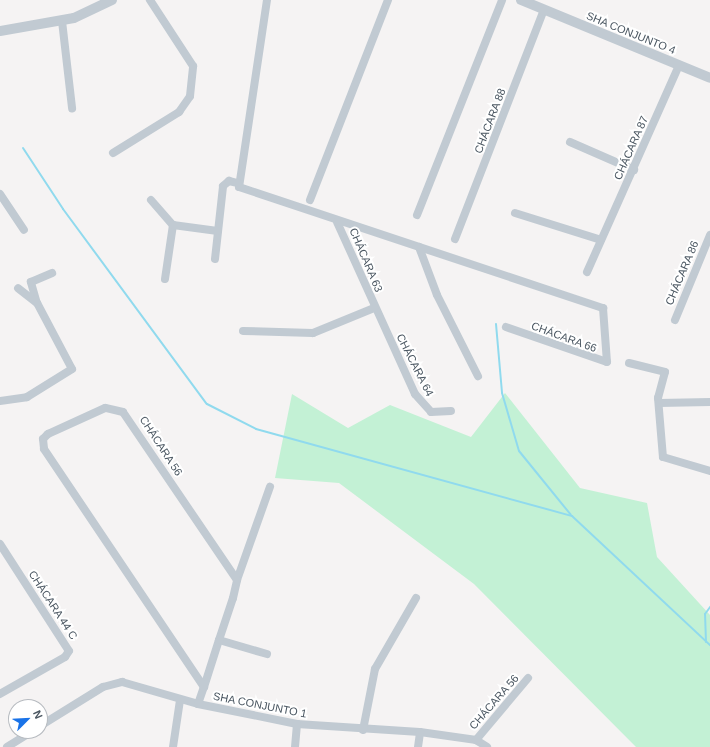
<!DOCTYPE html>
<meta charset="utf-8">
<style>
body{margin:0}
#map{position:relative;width:710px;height:747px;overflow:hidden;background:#f5f3f3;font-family:Helvetica,sans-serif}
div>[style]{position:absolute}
.green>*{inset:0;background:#c3f1d5}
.stream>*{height:2px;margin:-1px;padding:0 1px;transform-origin:1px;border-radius:1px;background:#90daee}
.minor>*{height:8px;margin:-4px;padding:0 4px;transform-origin:4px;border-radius:4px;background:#c1cad2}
.tertiary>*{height:10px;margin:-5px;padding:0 5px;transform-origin:5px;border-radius:5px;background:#c1cad2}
span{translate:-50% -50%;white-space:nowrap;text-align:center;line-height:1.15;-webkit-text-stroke:4px #fff;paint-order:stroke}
.street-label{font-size:11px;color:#4a5661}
.north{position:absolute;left:8px;top:699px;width:40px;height:40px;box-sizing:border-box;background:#fff;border:1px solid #b7bbc0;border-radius:50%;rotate:66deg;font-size:11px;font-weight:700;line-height:16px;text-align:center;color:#4a5661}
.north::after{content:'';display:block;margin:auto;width:14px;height:18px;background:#1a73e8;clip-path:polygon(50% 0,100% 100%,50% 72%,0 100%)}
</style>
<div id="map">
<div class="green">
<i style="clip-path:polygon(505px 393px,580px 488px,647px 503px,657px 557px,710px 615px,710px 747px,636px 747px,474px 584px,339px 483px,275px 478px,292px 394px,348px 428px,390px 405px,471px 437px)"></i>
</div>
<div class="stream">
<i style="left:23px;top:148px;width:73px;rotate:56.7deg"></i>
<i style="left:63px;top:209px;width:242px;rotate:53.6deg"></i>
<i style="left:207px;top:404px;width:55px;rotate:27deg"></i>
<i style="left:256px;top:429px;width:328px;rotate:15.4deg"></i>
<i style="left:572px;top:516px;width:189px;rotate:43.1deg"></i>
<i style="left:496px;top:324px;width:69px;rotate:85deg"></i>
<i style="left:502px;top:393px;width:60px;rotate:73.7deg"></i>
<i style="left:519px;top:451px;width:82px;rotate:50.9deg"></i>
<i style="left:706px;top:642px;width:28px;rotate:-92deg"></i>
<i style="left:705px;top:614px;width:9px;rotate:-54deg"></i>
</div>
<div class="minor">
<i style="left:267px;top:0;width:189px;rotate:98.5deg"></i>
<i style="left:239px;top:187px;width:384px;rotate:18.4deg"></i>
<i style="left:603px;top:308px;width:54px;rotate:85.8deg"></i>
<i style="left:607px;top:362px;width:107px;rotate:-160.9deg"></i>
<i style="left:62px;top:21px;width:88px;rotate:83.4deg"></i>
<i style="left:570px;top:142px;width:70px;rotate:23.6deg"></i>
<i style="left:113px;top:153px;width:78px;rotate:-31.8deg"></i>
<i style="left:179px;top:112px;width:19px;rotate:-55deg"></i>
<i style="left:190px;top:96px;width:30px;rotate:-84deg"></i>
<i style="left:193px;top:66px;width:79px;rotate:-123.1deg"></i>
<i style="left:0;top:194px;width:43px;rotate:56.3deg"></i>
<i style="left:151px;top:200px;width:33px;rotate:49deg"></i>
<i style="left:310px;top:200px;width:215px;rotate:-68.7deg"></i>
<i style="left:515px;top:213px;width:90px;rotate:17.4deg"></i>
<i style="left:417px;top:215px;width:231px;rotate:-68.4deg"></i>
<i style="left:337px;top:222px;width:189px;rotate:65.6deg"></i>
<i style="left:415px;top:394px;width:24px;rotate:48deg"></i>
<i style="left:431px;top:412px;width:20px;rotate:-3deg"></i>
<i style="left:455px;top:239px;width:246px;rotate:-68.8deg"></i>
<i style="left:419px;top:247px;width:51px;rotate:69.4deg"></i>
<i style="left:437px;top:295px;width:91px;rotate:63.2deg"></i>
<i style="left:215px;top:259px;width:73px;rotate:-83.7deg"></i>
<i style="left:223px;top:186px;width:8px;rotate:-40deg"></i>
<i style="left:229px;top:181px;width:9px;rotate:13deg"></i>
<i style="left:587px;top:272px;width:227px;rotate:-66deg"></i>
<i style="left:165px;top:279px;width:55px;rotate:-81.6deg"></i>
<i style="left:173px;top:225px;width:45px;rotate:7.6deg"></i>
<i style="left:36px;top:300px;width:19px;rotate:-106deg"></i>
<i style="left:31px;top:282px;width:23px;rotate:-23deg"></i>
<i style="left:675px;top:320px;width:92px;rotate:-67.6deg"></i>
<i style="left:243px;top:331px;width:70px;rotate:1.6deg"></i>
<i style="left:313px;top:333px;width:66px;rotate:-22.3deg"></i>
<i style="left:629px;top:363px;width:37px;rotate:14deg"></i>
<i style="left:665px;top:372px;width:27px;rotate:105deg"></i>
<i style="left:658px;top:398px;width:59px;rotate:85.2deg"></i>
<i style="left:663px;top:457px;width:49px;rotate:16.6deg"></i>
<i style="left:0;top:401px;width:27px;rotate:-8deg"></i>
<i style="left:27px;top:397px;width:53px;rotate:-31.9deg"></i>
<i style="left:72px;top:369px;width:75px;rotate:-117.9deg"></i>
<i style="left:37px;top:303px;width:24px;rotate:-142deg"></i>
<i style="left:659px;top:403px;width:51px;rotate:-1.1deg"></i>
<i style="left:0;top:544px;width:127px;rotate:57.2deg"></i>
<i style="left:69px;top:651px;width:7px;rotate:124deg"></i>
<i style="left:65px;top:657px;width:75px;rotate:150.4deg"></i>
<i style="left:237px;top:580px;width:99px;rotate:-70.5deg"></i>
<i style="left:219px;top:640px;width:50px;rotate:16.3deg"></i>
<i style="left:198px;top:704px;width:18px;rotate:-71deg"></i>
<i style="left:204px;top:687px;width:49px;rotate:-72.3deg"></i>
<i style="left:219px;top:640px;width:44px;rotate:-71.6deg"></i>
<i style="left:233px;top:598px;width:18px;rotate:-77deg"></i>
<i style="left:237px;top:580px;width:203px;rotate:-124.2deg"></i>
<i style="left:123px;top:412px;width:18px;rotate:-167deg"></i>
<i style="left:105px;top:408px;width:63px;rotate:155.5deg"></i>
<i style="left:48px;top:434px;width:7px;rotate:135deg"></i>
<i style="left:43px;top:439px;width:10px;rotate:84deg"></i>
<i style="left:44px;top:449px;width:287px;rotate:56.1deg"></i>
<i style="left:40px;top:726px;width:74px;rotate:-31.8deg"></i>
<i style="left:103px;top:687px;width:20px;rotate:-15deg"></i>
<i style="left:122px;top:682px;width:79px;rotate:16.1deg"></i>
<i style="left:198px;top:704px;width:101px;rotate:11.4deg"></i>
<i style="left:297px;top:724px;width:123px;rotate:3.7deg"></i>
<i style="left:420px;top:732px;width:57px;rotate:8.1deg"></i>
<i style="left:476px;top:740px;width:13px;rotate:32deg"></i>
<i style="left:363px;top:730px;width:62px;rotate:-78.9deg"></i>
<i style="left:375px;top:669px;width:82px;rotate:-60deg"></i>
<i style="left:476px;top:740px;width:81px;rotate:-50deg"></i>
<i style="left:7px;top:747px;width:31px;rotate:-32deg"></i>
<i style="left:173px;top:747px;width:48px;rotate:-81.5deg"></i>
<i style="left:295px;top:747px;width:23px;rotate:-85deg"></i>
<i style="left:418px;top:747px;width:15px;rotate:-82deg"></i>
</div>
<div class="tertiary">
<i style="left:521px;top:0;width:204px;rotate:22.4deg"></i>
<i style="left:0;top:31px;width:75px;rotate:-10deg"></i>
<i style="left:74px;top:18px;width:42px;rotate:-25.3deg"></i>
</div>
<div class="street-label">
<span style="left:631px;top:33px;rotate:22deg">SHA CONJUNTO 4</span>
<span style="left:490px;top:121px;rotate:-69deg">CHÁCARA 88</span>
<span style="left:631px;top:148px;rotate:-66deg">CHÁCARA 87</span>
<span style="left:366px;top:260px;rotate:67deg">CHÁCARA 63</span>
<span style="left:682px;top:273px;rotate:-67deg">CHÁCARA 86</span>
<span style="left:564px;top:337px;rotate:20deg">CHÁCARA 66</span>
<span style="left:415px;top:365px;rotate:63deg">CHÁCARA 64</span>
<span style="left:161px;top:446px;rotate:57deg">CHÁCARA 56</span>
<span style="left:53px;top:605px;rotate:57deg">CHÁCARA 44 C</span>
<span style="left:494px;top:702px;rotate:-49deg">CHÁCARA 56</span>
<span style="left:260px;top:705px;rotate:11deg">SHA CONJUNTO 1</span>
</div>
<div class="north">N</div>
</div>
